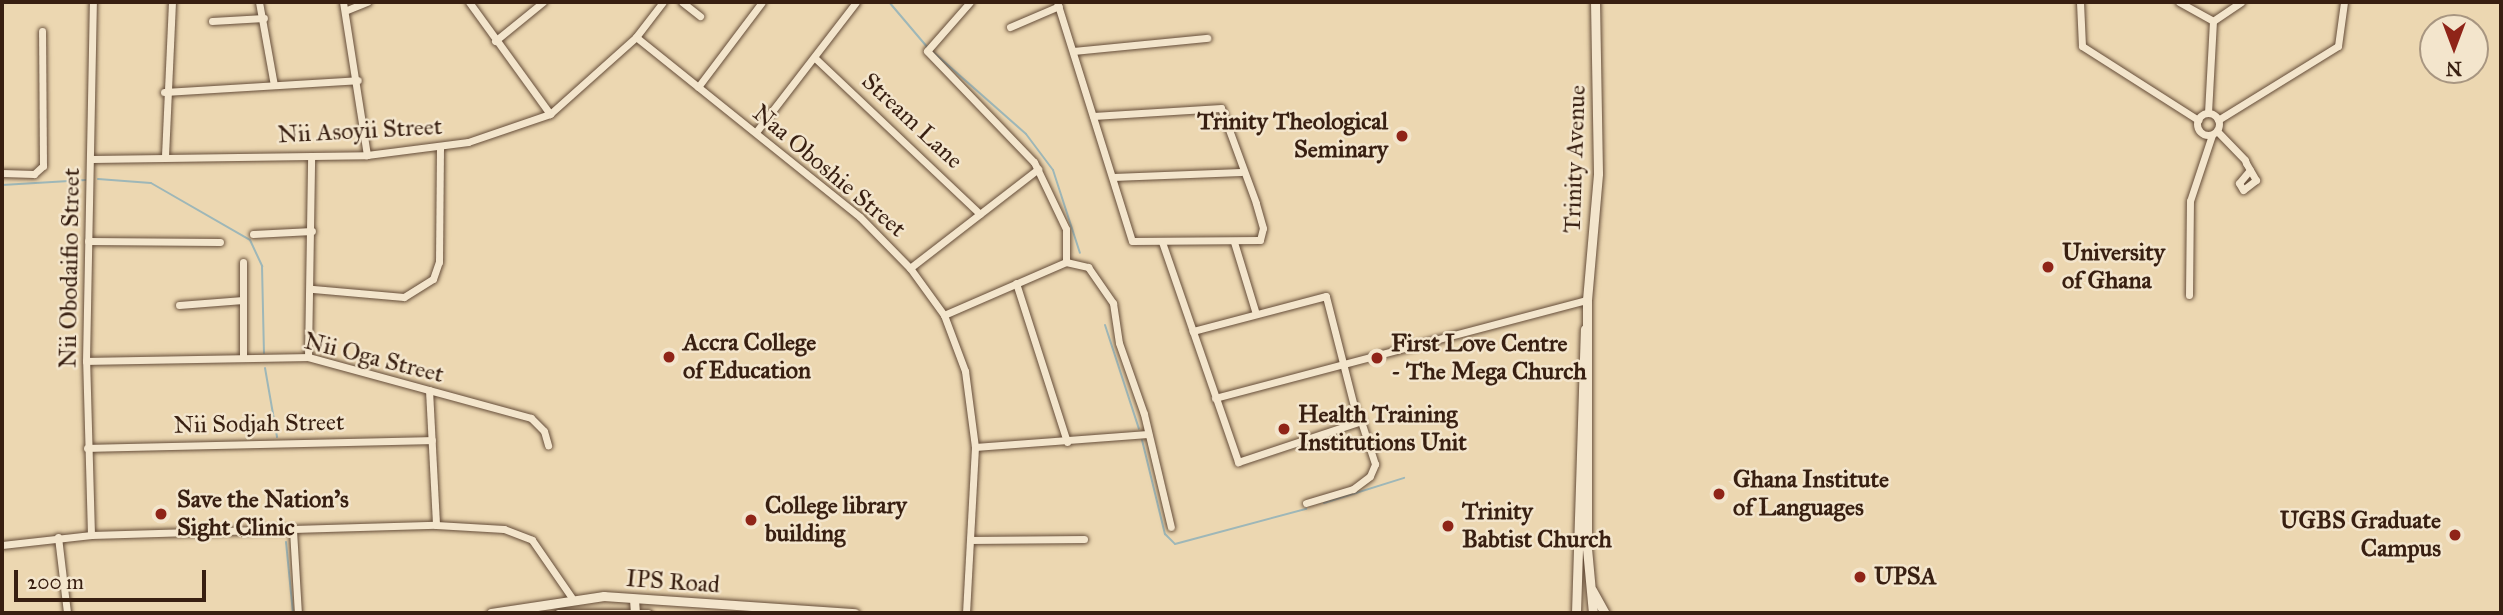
<!DOCTYPE html>
<style>
body{margin:0}
#map{position:relative;width:2503px;height:615px;overflow:hidden;background:#ecd7b1;font-family:"IM FELL Great Primer",serif}
div>[style]{position:absolute}
.stream>*{height:2px;margin:-1px;padding:0 1px;transform-origin:1px;border-radius:1px;background:#9eb7b8}
.roads{filter:drop-shadow(0 0 2px #654d39) drop-shadow(0 0 2px #654d39)}
.minor>*{height:7px;margin:-3.5px;padding:0 3.5px;transform-origin:3.5px;border-radius:3.5px;background:#f3e5cc}
.minor>.ring{margin:-3.5px;padding:0;box-sizing:content-box;background:none;border:7px solid #f3e5cc;border-radius:50%}
.tertiary>*{height:9px;margin:-4.5px;padding:0 4.5px;transform-origin:4.5px;border-radius:4.5px;background:#f3e5cc}
.dots>*{width:19px;height:19px;translate:-50% -50%;box-sizing:border-box;border:4px solid #f3e5cc;border-radius:50%}
span{translate:-50% -50%;white-space:nowrap;text-align:center;line-height:1.15;-webkit-text-stroke:5px #f3e5cc;paint-order:stroke}
.street-label{font-size:24px;color:#381f11}
.poi-label{font-size:24px;color:#381f11;font-weight:700}
.right{translate:-100% -50%;text-align:right}
.left{translate:0 -50%;text-align:left}
.frame{position:absolute;inset:0;border:4px solid #381f11;pointer-events:none}
.north{position:absolute;left:2419px;top:14px;width:70px;height:70px;box-sizing:border-box;background:#f3e5cc;border:2px solid #a89681;border-radius:50%;rotate:180deg;font-size:19px;font-weight:700;line-height:28px;text-align:center;color:#381f11}
.north::after{content:'';display:block;margin:auto;width:24px;height:32px;background:#8f2418;clip-path:polygon(50% 0,100% 100%,50% 72%,0 100%)}
.scale{position:absolute;left:14px;top:570px;width:192px;height:32px;box-sizing:border-box;border:4px solid #381f11;border-top:0;padding-left:9px;font-size:21px;line-height:24px;white-space:nowrap;color:#381f11;-webkit-text-stroke:5px #f3e5cc;paint-order:stroke}
</style>
<div id="map">
<div class="stream">
<i style="left:889px;top:2px;width:60px;rotate:49.7deg"></i>
<i style="left:932px;top:51px;width:125px;rotate:41.4deg"></i>
<i style="left:1026px;top:134px;width:45px;rotate:53.1deg"></i>
<i style="left:1053px;top:170px;width:87px;rotate:72deg"></i>
<i style="left:98px;top:179px;width:53px;rotate:4.3deg"></i>
<i style="left:151px;top:183px;width:114px;rotate:29.9deg"></i>
<i style="left:250px;top:240px;width:29px;rotate:65deg"></i>
<i style="left:262px;top:266px;width:87px;rotate:88.7deg"></i>
<i style="left:2px;top:185px;width:84px;rotate:-3.4deg"></i>
<i style="left:1105px;top:325px;width:109px;rotate:71.9deg"></i>
<i style="left:265px;top:368px;width:70px;rotate:80.1deg"></i>
<i style="left:1142px;top:440px;width:97px;rotate:76.3deg"></i>
<i style="left:1165px;top:534px;width:14px;rotate:45deg"></i>
<i style="left:1175px;top:544px;width:136px;rotate:-15deg"></i>
<i style="left:1324px;top:503px;width:84px;rotate:-17.4deg"></i>
<i style="left:286px;top:542px;width:71px;rotate:84.4deg"></i>
</div>
<div class="roads">
<div class="minor">
<i style="left:259px;top:2px;width:84px;rotate:79.8deg"></i>
<i style="left:343px;top:2px;width:155px;rotate:81.1deg"></i>
<i style="left:469px;top:2px;width:138px;rotate:54.1deg"></i>
<i style="left:682px;top:2px;width:23px;rotate:38deg"></i>
<i style="left:970px;top:2px;width:65px;rotate:131.3deg"></i>
<i style="left:927px;top:51px;width:154px;rotate:46.1deg"></i>
<i style="left:1034px;top:162px;width:74px;rotate:64.5deg"></i>
<i style="left:1066px;top:229px;width:33px;rotate:90deg"></i>
<i style="left:1057px;top:2px;width:250px;rotate:72.6deg"></i>
<i style="left:1132px;top:241px;width:128px;rotate:-0.4deg"></i>
<i style="left:1260px;top:240px;width:12px;rotate:-76deg"></i>
<i style="left:1263px;top:228px;width:26px;rotate:-106deg"></i>
<i style="left:1256px;top:203px;width:101px;rotate:-110.2deg"></i>
<i style="left:1221px;top:108px;width:128px;rotate:176.4deg"></i>
<i style="left:2080px;top:2px;width:44px;rotate:87.4deg"></i>
<i style="left:2082px;top:46px;width:138px;rotate:32.5deg"></i>
<i style="left:2179px;top:2px;width:39px;rotate:29deg"></i>
<i style="left:347px;top:10px;width:22px;rotate:-22deg"></i>
<i style="left:212px;top:21px;width:52px;rotate:-3.3deg"></i>
<i style="left:1010px;top:27px;width:53px;rotate:-23.2deg"></i>
<i style="left:636px;top:37px;width:287px;rotate:38.8deg"></i>
<i style="left:860px;top:217px;width:71px;rotate:45.6deg"></i>
<i style="left:910px;top:268px;width:58px;rotate:54.1deg"></i>
<i style="left:944px;top:315px;width:60px;rotate:69.4deg"></i>
<i style="left:965px;top:371px;width:77px;rotate:82.5deg"></i>
<i style="left:975px;top:447px;width:166px;rotate:93.1deg"></i>
<i style="left:495px;top:41px;width:62px;rotate:-39.1deg"></i>
<i style="left:1074px;top:51px;width:134px;rotate:-5.6deg"></i>
<i style="left:815px;top:58px;width:227px;rotate:43.4deg"></i>
<i style="left:698px;top:87px;width:106px;rotate:-53deg"></i>
<i style="left:164px;top:92px;width:194px;rotate:-3.5deg"></i>
<i style="left:2208px;top:113px;width:92px;rotate:-86.9deg"></i>
<i style="left:2213px;top:21px;width:34px;rotate:-34deg"></i>
<i class="ring" style="left:2197px;top:113px;width:15px;height:15px"></i>
<i style="left:2218px;top:120px;width:141px;rotate:-31.7deg"></i>
<i style="left:2338px;top:46px;width:44px;rotate:-82.2deg"></i>
<i style="left:2217px;top:131px;width:40px;rotate:46deg"></i>
<i style="left:2245px;top:160px;width:3px;rotate:72deg"></i>
<i style="left:2246px;top:163px;width:20px;rotate:60deg"></i>
<i style="left:2256px;top:180px;width:16px;rotate:142deg"></i>
<i style="left:2243px;top:190px;width:8px;rotate:-120deg"></i>
<i style="left:2239px;top:183px;width:17px;rotate:-50deg"></i>
<i style="left:756px;top:132px;width:164px;rotate:-52.4deg"></i>
<i style="left:165px;top:156px;width:154px;rotate:-87.4deg"></i>
<i style="left:92px;top:159px;width:275px;rotate:-0.8deg"></i>
<i style="left:367px;top:155px;width:102px;rotate:-7.3deg"></i>
<i style="left:468px;top:142px;width:87px;rotate:-18.9deg"></i>
<i style="left:550px;top:114px;width:115px;rotate:-41.8deg"></i>
<i style="left:636px;top:37px;width:44px;rotate:-52.4deg"></i>
<i style="left:2px;top:173px;width:32px;rotate:2deg"></i>
<i style="left:34px;top:174px;width:12px;rotate:-42deg"></i>
<i style="left:43px;top:166px;width:135px;rotate:-90.4deg"></i>
<i style="left:1113px;top:177px;width:128px;rotate:-2.2deg"></i>
<i style="left:253px;top:234px;width:59px;rotate:-2.9deg"></i>
<i style="left:88px;top:241px;width:132px;rotate:0.4deg"></i>
<i style="left:1162px;top:242px;width:233px;rotate:70.9deg"></i>
<i style="left:1238px;top:462px;width:126px;rotate:-18.4deg"></i>
<i style="left:1358px;top:422px;width:130px;rotate:-104.3deg"></i>
<i style="left:1326px;top:296px;width:138px;rotate:165.3deg"></i>
<i style="left:1234px;top:242px;width:75px;rotate:73deg"></i>
<i style="left:910px;top:268px;width:162px;rotate:-37.7deg"></i>
<i style="left:1016px;top:283px;width:167px;rotate:72.2deg"></i>
<i style="left:313px;top:289px;width:91px;rotate:5deg"></i>
<i style="left:404px;top:297px;width:34px;rotate:-32deg"></i>
<i style="left:433px;top:279px;width:18px;rotate:-71deg"></i>
<i style="left:439px;top:262px;width:113px;rotate:-89.5deg"></i>
<i style="left:2189px;top:295px;width:94px;rotate:-89.4deg"></i>
<i style="left:2190px;top:201px;width:70px;rotate:-71.6deg"></i>
<i style="left:243px;top:300px;width:38px;rotate:-90deg"></i>
<i style="left:179px;top:305px;width:64px;rotate:-4.5deg"></i>
<i style="left:243px;top:300px;width:56px;rotate:90deg"></i>
<i style="left:944px;top:315px;width:133px;rotate:-23.5deg"></i>
<i style="left:1066px;top:262px;width:23px;rotate:13deg"></i>
<i style="left:1088px;top:267px;width:44px;rotate:55.2deg"></i>
<i style="left:1113px;top:303px;width:40px;rotate:81.5deg"></i>
<i style="left:1119px;top:343px;width:75px;rotate:70.6deg"></i>
<i style="left:1144px;top:414px;width:116px;rotate:76.6deg"></i>
<i style="left:308px;top:357px;width:201px;rotate:-89.1deg"></i>
<i style="left:86px;top:361px;width:222px;rotate:-1deg"></i>
<i style="left:308px;top:357px;width:231px;rotate:15.3deg"></i>
<i style="left:531px;top:418px;width:18px;rotate:45deg"></i>
<i style="left:544px;top:431px;width:15px;rotate:74deg"></i>
<i style="left:429px;top:390px;width:135px;rotate:87deg"></i>
<i style="left:1215px;top:398px;width:385px;rotate:-14.8deg"></i>
<i style="left:975px;top:447px;width:173px;rotate:-4.3deg"></i>
<i style="left:87px;top:448px;width:345px;rotate:-1.3deg"></i>
<i style="left:1306px;top:503px;width:49px;rotate:-16.6deg"></i>
<i style="left:1353px;top:489px;width:21px;rotate:-37deg"></i>
<i style="left:1370px;top:476px;width:13px;rotate:-67deg"></i>
<i style="left:1375px;top:464px;width:48px;rotate:-108.1deg"></i>
<i style="left:293px;top:530px;width:83px;rotate:86.6deg"></i>
<i style="left:91px;top:535px;width:174px;rotate:-91.6deg"></i>
<i style="left:86px;top:361px;width:359px;rotate:-88.9deg"></i>
<i style="left:58px;top:537px;width:77px;rotate:83.2deg"></i>
<i style="left:971px;top:540px;width:113px;rotate:-0.5deg"></i>
<i style="left:2px;top:545px;width:90px;rotate:-6.4deg"></i>
<i style="left:91px;top:535px;width:345px;rotate:-1.7deg"></i>
<i style="left:436px;top:525px;width:68px;rotate:3.4deg"></i>
<i style="left:504px;top:529px;width:30px;rotate:21deg"></i>
<i style="left:532px;top:540px;width:70px;rotate:55.4deg"></i>
<i style="left:558px;top:613px;width:90px"></i>
</div>
<div class="tertiary">
<i style="left:1592px;top:590px;width:26px;rotate:61deg"></i>
<i style="left:634px;top:599px;width:14px;rotate:86deg"></i>
<i style="left:491px;top:613px;width:114px;rotate:-8.6deg"></i>
<i style="left:604px;top:596px;width:251px;rotate:3.9deg"></i>
<i style="left:1576px;top:613px;width:284px;rotate:-88.2deg"></i>
<i style="left:1593px;top:613px;width:65px;rotate:-95.3deg"></i>
<i style="left:1587px;top:548px;width:248px;rotate:-90deg"></i>
<i style="left:1587px;top:300px;width:127px;rotate:-85deg"></i>
<i style="left:1598px;top:173px;width:171px;rotate:-91deg"></i>
</div>
</div>
<div class="dots">
<i style="left:1402px;top:136px;background:#8f2418"></i>
<i style="left:2048px;top:267px;background:#8f2418"></i>
<i style="left:669px;top:357px;background:#8f2418"></i>
<i style="left:1377px;top:358px;background:#8f2418"></i>
<i style="left:1284px;top:429px;background:#8f2418"></i>
<i style="left:1719px;top:494px;background:#8f2418"></i>
<i style="left:161px;top:514px;background:#8f2418"></i>
<i style="left:751px;top:520px;background:#8f2418"></i>
<i style="left:1448px;top:526px;background:#8f2418"></i>
<i style="left:2455px;top:535px;background:#8f2418"></i>
<i style="left:1860px;top:577px;background:#8f2418"></i>
</div>
<div class="street-label">
<span style="left:912px;top:121px;rotate:43deg">Stream Lane</span>
<span style="left:360px;top:131px;rotate:-3deg">Nii Asoyii Street</span>
<span style="left:1575px;top:159px;rotate:-88deg">Trinity Avenue</span>
<span style="left:829px;top:171px;rotate:40deg">Naa Oboshie Street</span>
<span style="left:70px;top:268px;rotate:-89deg">Nii Obodaifio Street</span>
<span style="left:374px;top:358px;rotate:14deg">Nii Oga Street</span>
<span style="left:259px;top:424px;rotate:-1deg">Nii Sodjah Street</span>
<span style="left:673px;top:582px;rotate:4deg">IPS Road</span>
</div>
<div class="poi-label">
<span class="right" style="left:1388px;top:136px">Trinity Theological<br>Seminary</span>
<span class="left" style="left:2062px;top:267px">University<br>of Ghana</span>
<span class="left" style="left:683px;top:357px">Accra College<br>of Education</span>
<span class="left" style="left:1391px;top:358px">First Love Centre<br>- The Mega Church</span>
<span class="left" style="left:1298px;top:429px">Health Training<br>Institutions Unit</span>
<span class="left" style="left:1733px;top:494px">Ghana Institute<br>of Languages</span>
<span class="left" style="left:177px;top:514px">Save the Nation's<br>Sight Clinic</span>
<span class="left" style="left:765px;top:520px">College library<br>building</span>
<span class="left" style="left:1462px;top:526px">Trinity<br>Babtist Church</span>
<span class="right" style="left:2441px;top:535px">UGBS Graduate<br>Campus</span>
<span class="left" style="left:1874px;top:577px">UPSA</span>
</div>
<div class="frame"></div>
<div class="north">N</div>
<div class="scale">200 m</div>
</div>
